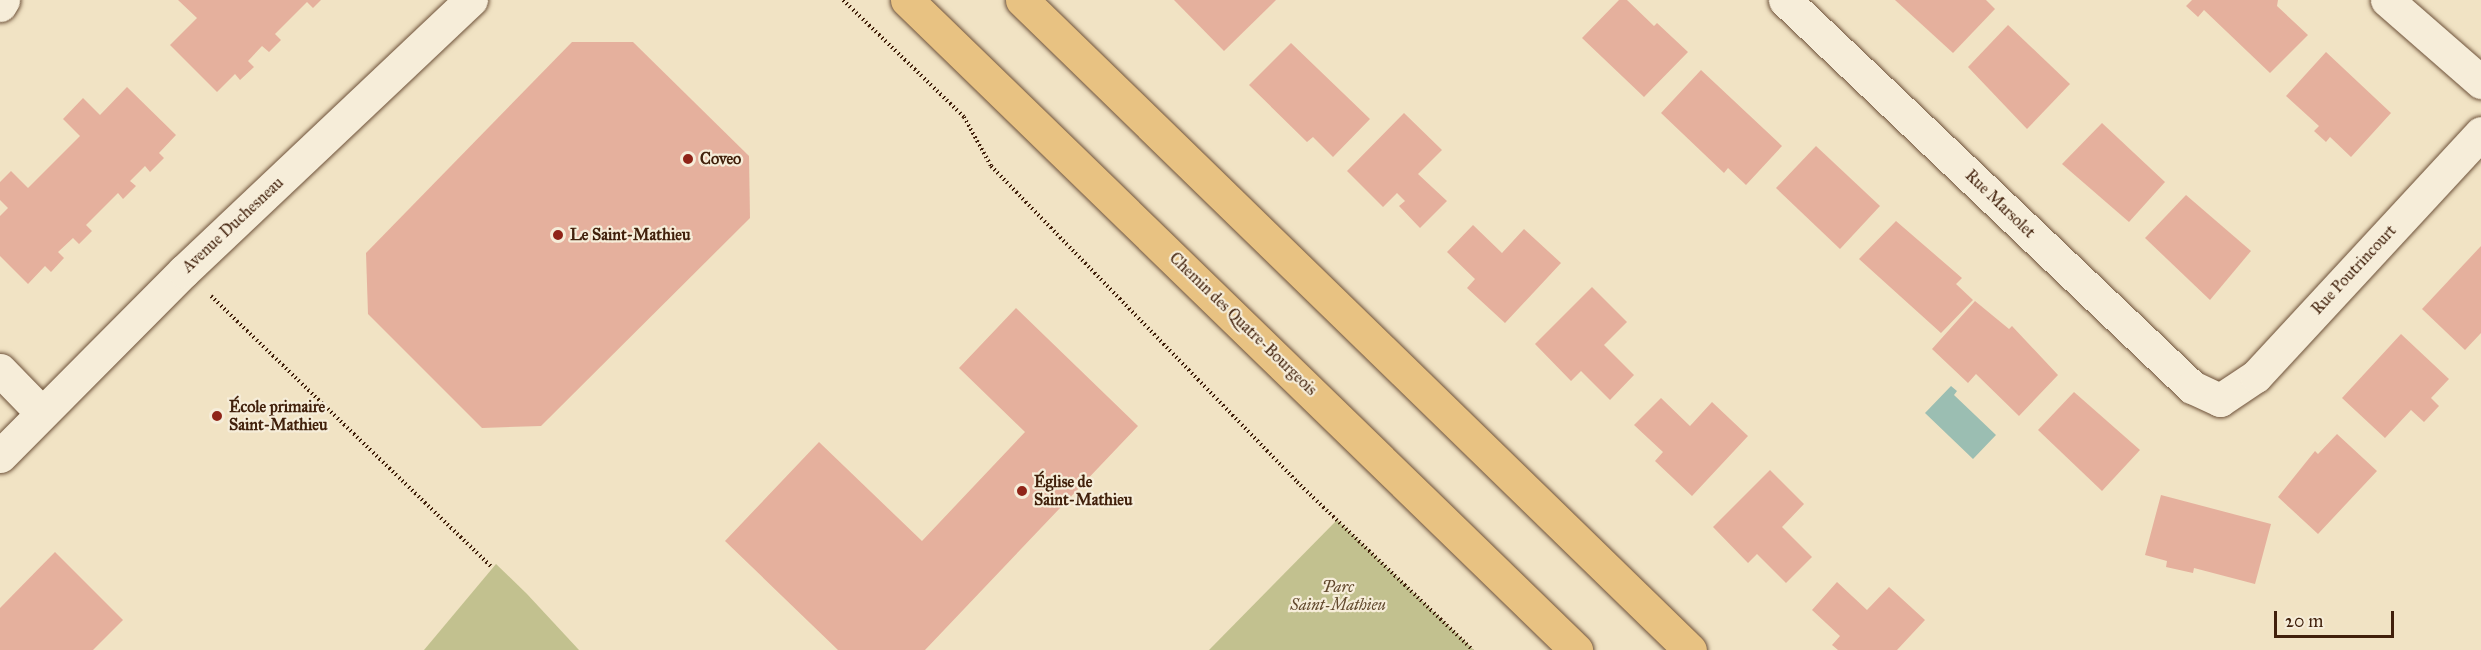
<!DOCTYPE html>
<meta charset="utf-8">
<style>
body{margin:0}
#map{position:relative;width:2481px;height:650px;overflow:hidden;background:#f1e3c4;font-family:"IM FELL Great Primer",serif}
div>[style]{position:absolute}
.green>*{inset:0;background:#c2c18f}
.water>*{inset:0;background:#9bbeb2}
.building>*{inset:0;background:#e5b09d}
.path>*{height:4px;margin-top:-2px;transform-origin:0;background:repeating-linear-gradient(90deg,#41200b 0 1.5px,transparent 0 4.5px)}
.roads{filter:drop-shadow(0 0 2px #6d5139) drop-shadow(0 0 2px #6d5139)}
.minor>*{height:33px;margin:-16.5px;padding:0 16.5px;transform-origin:16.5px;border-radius:16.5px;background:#f6edd9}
.major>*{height:33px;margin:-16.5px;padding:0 16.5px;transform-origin:16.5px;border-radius:16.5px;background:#e8c282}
.dots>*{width:16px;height:16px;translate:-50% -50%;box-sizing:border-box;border:3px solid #f6edd9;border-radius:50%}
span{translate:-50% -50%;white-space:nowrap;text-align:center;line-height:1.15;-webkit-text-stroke:4.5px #f6edd9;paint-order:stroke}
.poi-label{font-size:16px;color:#41200b;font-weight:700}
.left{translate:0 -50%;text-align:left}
.street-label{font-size:16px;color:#41200b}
.park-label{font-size:16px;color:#61482c;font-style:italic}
.scale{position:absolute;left:2274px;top:611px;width:120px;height:27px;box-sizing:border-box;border:3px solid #41200b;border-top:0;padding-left:8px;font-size:18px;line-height:21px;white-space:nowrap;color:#41200b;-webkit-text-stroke:4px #f6edd9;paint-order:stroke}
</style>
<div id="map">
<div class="green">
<i style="clip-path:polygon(1337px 520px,1474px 650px,1209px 650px)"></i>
<i style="clip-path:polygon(496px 564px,527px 594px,579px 650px,424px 650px)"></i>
</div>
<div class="water">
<i style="clip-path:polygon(1951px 386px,1957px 391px,1954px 395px,1996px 435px,1973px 459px,1925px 413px)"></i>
</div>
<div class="building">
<i style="clip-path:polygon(178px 0,321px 0,313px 8px,307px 2px,275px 34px,281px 40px,269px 52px,262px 46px,248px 61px,254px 67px,240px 80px,235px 74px,217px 92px,170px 45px,197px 18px)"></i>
<i style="clip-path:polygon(1174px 0,1276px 0,1224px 51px)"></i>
<i style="clip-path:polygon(1619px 0,1627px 0,1654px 26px,1657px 23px,1688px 52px,1644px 97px,1582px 38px)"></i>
<i style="clip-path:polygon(1895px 0,1986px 0,1995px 9px,1953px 53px)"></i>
<i style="clip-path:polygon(2192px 0,2278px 0,2277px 6px,2308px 35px,2270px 73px,2204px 10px,2198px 17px,2186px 6px)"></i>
<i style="clip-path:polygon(2008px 25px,2070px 84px,2027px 129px,1968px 67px)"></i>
<i style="clip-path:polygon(572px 42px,633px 42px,749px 156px,750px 218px,541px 426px,482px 428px,368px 314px,366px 253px)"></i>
<i style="clip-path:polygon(1291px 43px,1370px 119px,1333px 157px,1313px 137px,1307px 142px,1249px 85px)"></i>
<i style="clip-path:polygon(2326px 52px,2391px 113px,2351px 157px,2330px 137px,2326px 142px,2314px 131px,2319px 126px,2286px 96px)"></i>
<i style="clip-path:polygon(1701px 70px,1782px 146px,1746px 185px,1728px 168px,1724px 173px,1661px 113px)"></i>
<i style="clip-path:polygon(127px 87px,176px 135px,159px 153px,164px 158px,150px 172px,145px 166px,130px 181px,136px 186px,123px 199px,118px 193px,86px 225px,92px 231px,79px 244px,73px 238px,58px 252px,64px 258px,51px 272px,45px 266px,28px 284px,0 256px,0 216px,8px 208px,0 200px,0 182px,11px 171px,28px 188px,80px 136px,63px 119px,83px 98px,100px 115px)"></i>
<i style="clip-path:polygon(1404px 113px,1442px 150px,1418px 174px,1447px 201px,1420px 228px,1399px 206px,1405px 201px,1397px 193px,1383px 207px,1347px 171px)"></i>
<i style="clip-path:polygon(2102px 123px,2165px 182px,2129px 222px,2062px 164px)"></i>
<i style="clip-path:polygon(1816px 146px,1880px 206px,1840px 249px,1776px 188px)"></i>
<i style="clip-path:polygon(2186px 195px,2251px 251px,2210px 300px,2145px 238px)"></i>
<i style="clip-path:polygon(1896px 221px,1962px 278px,1956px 284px,1973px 300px,1941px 333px,1859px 259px)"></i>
<i style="clip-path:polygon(1473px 225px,1502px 253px,1524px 229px,1561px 263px,1505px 323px,1467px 288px,1475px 279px,1447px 252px)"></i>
<i style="clip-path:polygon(2481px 246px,2481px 333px,2465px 350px,2422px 309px)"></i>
<i style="clip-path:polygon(1592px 287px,1627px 322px,1604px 345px,1634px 375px,1610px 400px,1581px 371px,1571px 381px,1535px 344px)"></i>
<i style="clip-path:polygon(1975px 301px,2009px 329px,2012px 326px,2058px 375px,2019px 416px,1976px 374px,1968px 383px,1932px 349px)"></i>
<i style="clip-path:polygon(1016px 308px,1138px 426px,925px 650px,838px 650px,725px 541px,819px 442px,922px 541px,1025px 432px,959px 368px)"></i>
<i style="clip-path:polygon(2401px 334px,2449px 379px,2431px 398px,2439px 406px,2424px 422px,2411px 410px,2385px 438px,2342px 398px)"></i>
<i style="clip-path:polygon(2074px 392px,2140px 450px,2102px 491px,2038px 430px)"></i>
<i style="clip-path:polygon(1661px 398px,1690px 426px,1712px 402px,1748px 436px,1692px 496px,1655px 461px,1663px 452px,1634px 425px)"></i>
<i style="clip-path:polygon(2337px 434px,2377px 471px,2318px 534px,2278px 497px,2315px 451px,2318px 454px)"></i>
<i style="clip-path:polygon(1770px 470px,1804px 504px,1782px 527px,1812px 557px,1786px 583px,1757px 554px,1748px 563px,1713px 527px)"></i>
<i style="clip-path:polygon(2161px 495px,2271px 524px,2255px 584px,2194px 568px,2193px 573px,2166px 567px,2167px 561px,2145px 555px)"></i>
<i style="clip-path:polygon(55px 552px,123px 620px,93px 650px,0 650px,0 608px)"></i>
<i style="clip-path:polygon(1837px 582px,1867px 610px,1889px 587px,1925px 620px,1897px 650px,1838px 650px,1832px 645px,1840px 636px,1812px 610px)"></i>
</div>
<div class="path">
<i style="left:843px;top:0;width:168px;rotate:44deg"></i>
<i style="left:964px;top:117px;width:56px;rotate:61.1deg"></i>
<i style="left:991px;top:166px;width:440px;rotate:45.9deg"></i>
<i style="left:1297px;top:482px;width:243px;rotate:43.7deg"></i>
<i style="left:211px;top:296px;width:389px;rotate:44deg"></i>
</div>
<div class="roads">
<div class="minor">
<i style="left:1785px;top:0;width:562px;rotate:43.56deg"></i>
<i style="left:2192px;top:387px;width:31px;rotate:25deg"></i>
<i style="left:2220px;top:400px;width:43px;rotate:-33.7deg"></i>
<i style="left:2256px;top:376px;width:331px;rotate:-47.2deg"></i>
<i style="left:2387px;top:0;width:125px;rotate:41.1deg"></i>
<i style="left:0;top:5px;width:6px;rotate:-59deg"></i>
<i style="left:0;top:370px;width:60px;rotate:45.7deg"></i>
<i style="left:0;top:456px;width:261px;rotate:-45.2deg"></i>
<i style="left:184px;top:271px;width:395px;rotate:-43.4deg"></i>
</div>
<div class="major">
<i style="left:907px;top:0;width:933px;rotate:44.17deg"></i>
<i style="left:1022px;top:0;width:932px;rotate:44.22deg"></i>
</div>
</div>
<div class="dots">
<i style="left:688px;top:159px;background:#8f2418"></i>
<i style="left:558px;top:235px;background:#8f2418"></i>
<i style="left:217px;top:416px;background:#8f2418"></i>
<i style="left:1022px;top:491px;background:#8f2418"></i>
</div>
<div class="poi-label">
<span class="left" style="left:700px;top:159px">Coveo</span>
<span class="left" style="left:570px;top:235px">Le Saint-Mathieu</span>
<span class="left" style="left:229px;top:416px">École primaire<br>Saint-Mathieu</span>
<span class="left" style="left:1034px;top:491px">Église de<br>Saint-Mathieu</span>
</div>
<div class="street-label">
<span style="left:2000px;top:204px;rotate:44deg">Rue Marsolet</span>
<span style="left:233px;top:225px;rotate:-43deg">Avenue Duchesneau</span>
<span style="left:2354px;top:270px;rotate:-47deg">Rue Poutrincourt</span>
<span style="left:1243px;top:324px;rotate:44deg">Chemin des Quatre-Bourgeois</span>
</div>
<div class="park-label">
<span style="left:1338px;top:596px">Parc<br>Saint-Mathieu</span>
</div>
<div class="scale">20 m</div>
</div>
